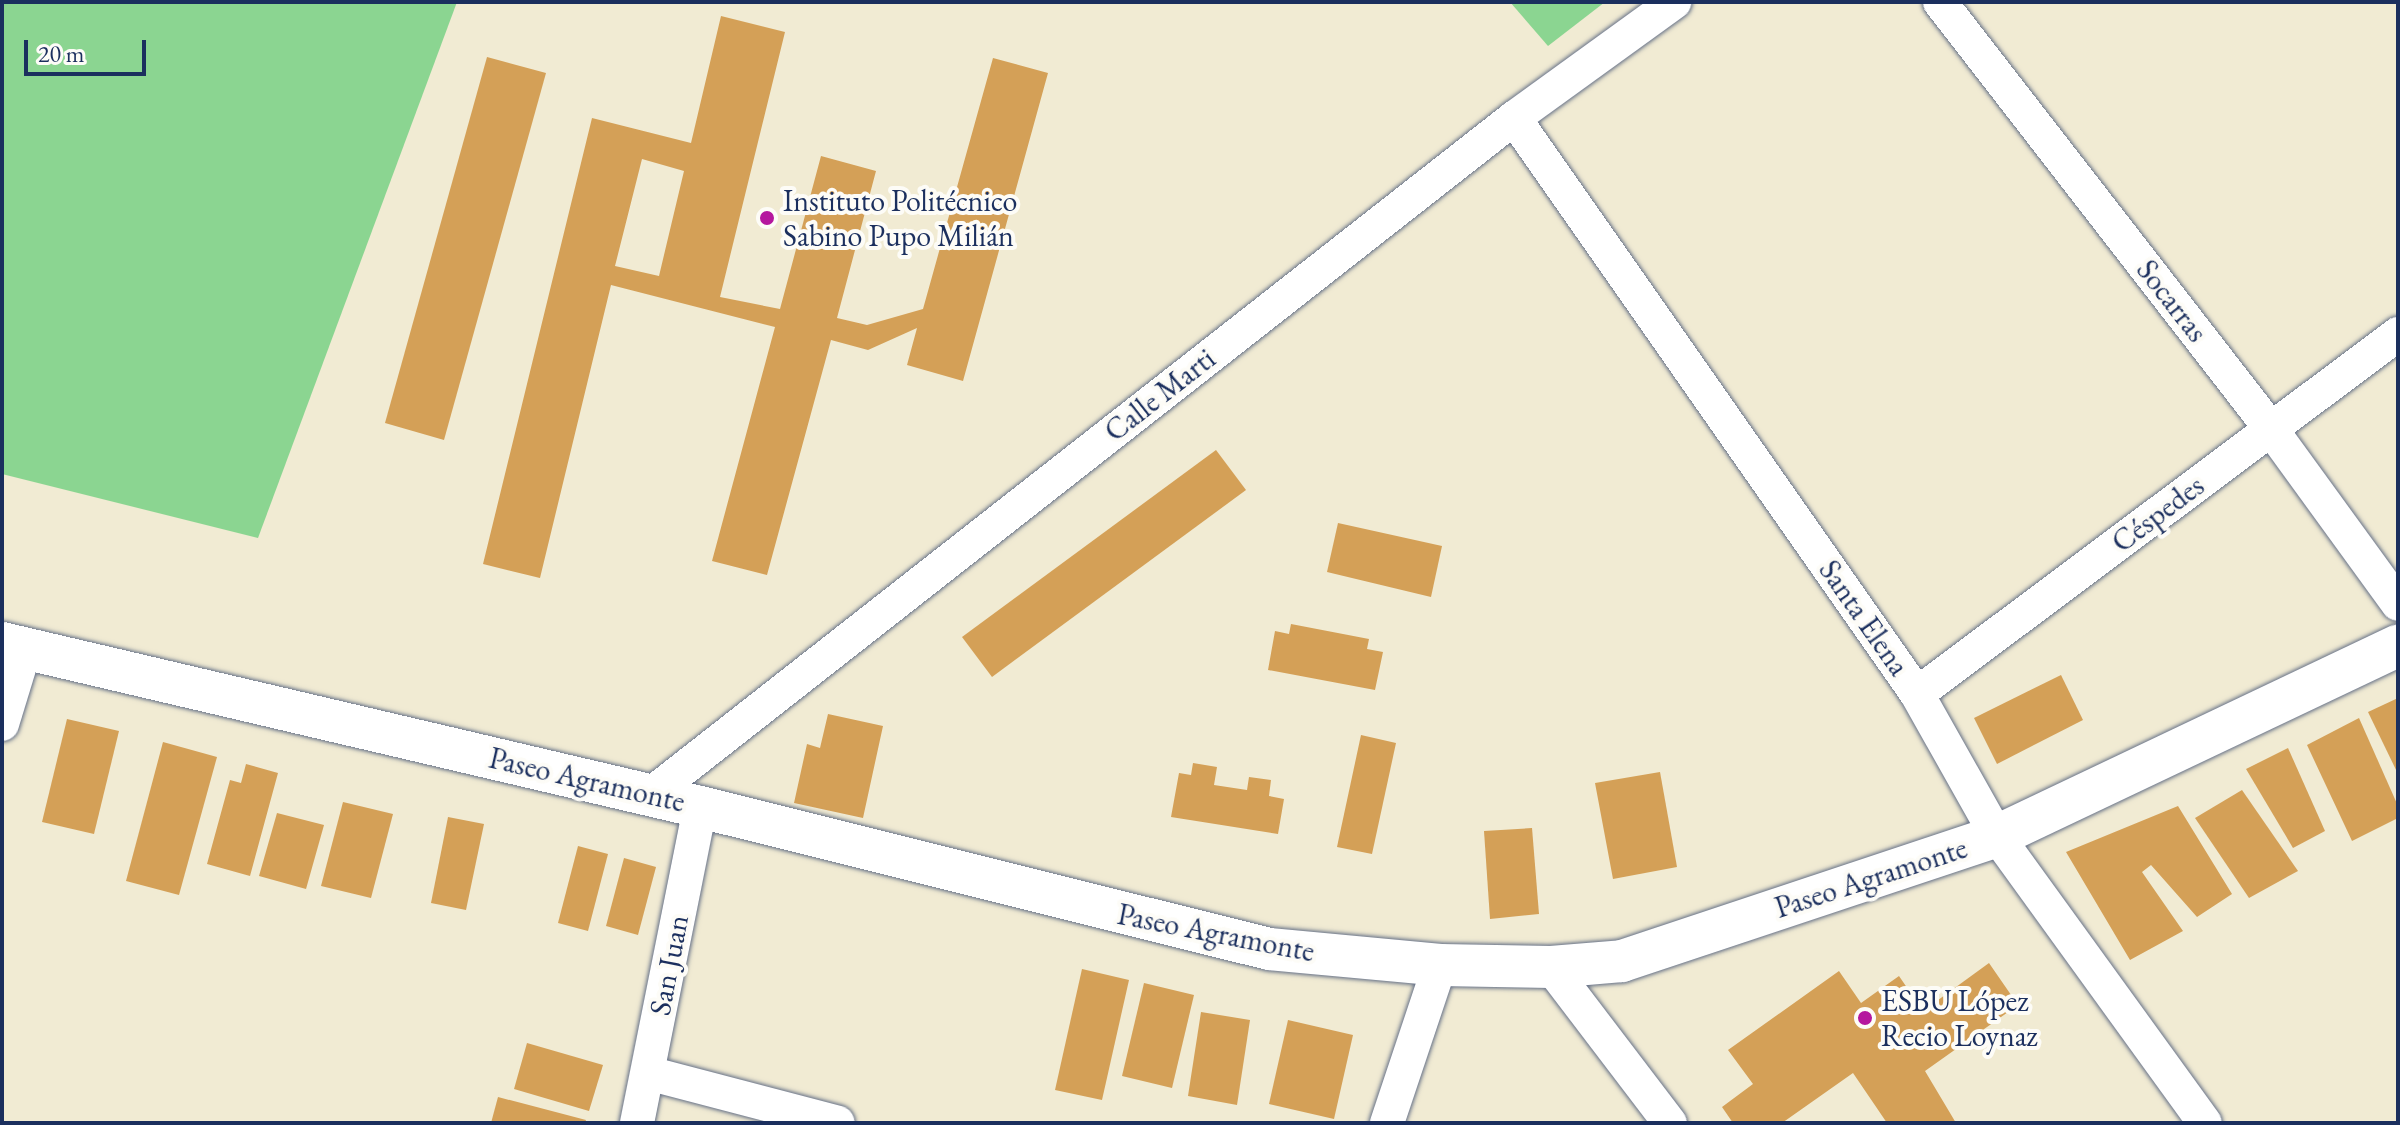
<!DOCTYPE html>
<meta charset="utf-8">
<style>
body{margin:0}
#map{position:relative;width:2400px;height:1125px;overflow:hidden;background:#f1ebd3;font-family:"EB Garamond",serif}
div>[style]{position:absolute}
.green>*{inset:0;background:#8bd591}
.building>*{inset:0;background:#d4a057}
.roads{filter:drop-shadow(0 0 2px #667187) drop-shadow(0 0 2px #667187)}
.minor>*{height:34px;margin:-17px;padding:0 17px;transform-origin:17px;border-radius:17px;background:#fff}
.tertiary>*{height:42px;margin:-21px;padding:0 21px;transform-origin:21px;border-radius:21px;background:#fff}
.dots>*{width:22px;height:22px;translate:-50% -50%;box-sizing:border-box;border:4px solid #fdfcf7;border-radius:50%}
span{translate:-50% -50%;white-space:nowrap;text-align:center;line-height:1.15;-webkit-text-stroke:8px #fdfcf7;paint-order:stroke}
.poi-label{font-size:30px;color:#1b2f5e}
.left{translate:0 -50%;text-align:left}
.street-label{font-size:30px;color:#1b2f5e}
.frame{position:absolute;inset:0;border:4px solid #1b2f5e;pointer-events:none}
.scale{position:absolute;left:24px;top:40px;width:122px;height:36px;box-sizing:border-box;border:4px solid #1b2f5e;border-top:0;padding-left:10px;font-size:24px;line-height:28px;white-space:nowrap;color:#1b2f5e;-webkit-text-stroke:6px #fdfcf7;paint-order:stroke}
</style>
<div id="map">
<div class="green">
<i style="clip-path:polygon(2px 2px,457px 2px,258px 538px,2px 474px)"></i>
<i style="clip-path:polygon(1510px 2px,1605px 2px,1548px 46px)"></i>
</div>
<div class="building">
<i style="clip-path:polygon(evenodd,721px 16px,785px 32px,720px 297px,780px 309px,821px 156px,876px 171px,837px 318px,867px 325px,923px 309px,993px 58px,1048px 73px,963px 381px,907px 365px,917px 328px,868px 350px,831px 340px,767px 575px,712px 561px,775px 327px,611px 285px,540px 578px,483px 564px,592px 118px,691px 143px,721px 16px,642px 159px,684px 171px,659px 276px,615px 266px,642px 159px)"></i>
<i style="clip-path:polygon(487px 57px,546px 73px,444px 440px,385px 423px)"></i>
<i style="clip-path:polygon(1216px 450px,1246px 490px,992px 677px,962px 637px)"></i>
<i style="clip-path:polygon(1338px 523px,1442px 546px,1431px 597px,1327px 572px)"></i>
<i style="clip-path:polygon(1291px 624px,1369px 639px,1367px 649px,1383px 652px,1375px 690px,1268px 670px,1275px 631px,1289px 634px)"></i>
<i style="clip-path:polygon(2061px 675px,2083px 720px,1997px 764px,1974px 718px)"></i>
<i style="clip-path:polygon(2398px 698px,2398px 774px,2368px 712px)"></i>
<i style="clip-path:polygon(828px 714px,883px 726px,863px 818px,794px 803px,807px 744px,820px 748px)"></i>
<i style="clip-path:polygon(2359px 718px,2398px 806px,2398px 818px,2352px 841px,2307px 745px)"></i>
<i style="clip-path:polygon(67px 719px,119px 731px,94px 834px,42px 822px)"></i>
<i style="clip-path:polygon(1361px 735px,1396px 743px,1372px 854px,1337px 847px)"></i>
<i style="clip-path:polygon(163px 742px,217px 757px,179px 895px,126px 881px)"></i>
<i style="clip-path:polygon(2288px 748px,2325px 831px,2293px 848px,2246px 769px)"></i>
<i style="clip-path:polygon(1193px 763px,1217px 767px,1214px 785px,1247px 790px,1249px 777px,1271px 780px,1269px 796px,1284px 799px,1278px 834px,1171px 817px,1179px 773px,1191px 775px)"></i>
<i style="clip-path:polygon(246px 764px,278px 773px,250px 876px,207px 864px,230px 780px,241px 783px)"></i>
<i style="clip-path:polygon(1660px 772px,1677px 867px,1613px 879px,1595px 783px)"></i>
<i style="clip-path:polygon(2242px 790px,2298px 871px,2249px 898px,2195px 818px)"></i>
<i style="clip-path:polygon(343px 802px,393px 814px,371px 898px,321px 886px)"></i>
<i style="clip-path:polygon(2178px 806px,2232px 894px,2197px 917px,2151px 865px,2142px 872px,2183px 931px,2130px 960px,2066px 852px)"></i>
<i style="clip-path:polygon(277px 813px,324px 825px,306px 889px,259px 876px)"></i>
<i style="clip-path:polygon(448px 817px,484px 824px,466px 910px,431px 903px)"></i>
<i style="clip-path:polygon(1532px 828px,1539px 914px,1490px 919px,1484px 831px)"></i>
<i style="clip-path:polygon(578px 846px,608px 854px,588px 931px,558px 923px)"></i>
<i style="clip-path:polygon(624px 858px,656px 867px,638px 935px,606px 926px)"></i>
<i style="clip-path:polygon(1989px 963px,2018px 1005px,1925px 1071px,1956px 1123px,1887px 1123px,1853px 1073px,1782px 1123px,1733px 1123px,1722px 1107px,1753px 1084px,1728px 1050px,1839px 971px,1861px 1003px,1899px 976px,1923px 1011px)"></i>
<i style="clip-path:polygon(1082px 969px,1129px 980px,1102px 1100px,1055px 1090px)"></i>
<i style="clip-path:polygon(1144px 983px,1194px 995px,1172px 1088px,1122px 1076px)"></i>
<i style="clip-path:polygon(1201px 1012px,1250px 1020px,1237px 1105px,1188px 1096px)"></i>
<i style="clip-path:polygon(1288px 1020px,1353px 1035px,1334px 1119px,1269px 1104px)"></i>
<i style="clip-path:polygon(527px 1043px,603px 1065px,589px 1111px,514px 1089px)"></i>
<i style="clip-path:polygon(498px 1097px,586px 1120px,585px 1123px,491px 1123px)"></i>
</div>
<div class="roads">
<div class="minor">
<i style="left:1940px;top:2px;width:540px;rotate:52.22deg"></i>
<i style="left:2271px;top:429px;width:216px;rotate:54deg"></i>
<i style="left:1514px;top:118px;width:703px;rotate:55.02deg"></i>
<i style="left:1917px;top:694px;width:163px;rotate:60.6deg"></i>
<i style="left:1997px;top:836px;width:354px;rotate:54.1deg"></i>
<i style="left:1917px;top:694px;width:601px;rotate:-36.81deg"></i>
<i style="left:2px;top:724px;width:78px;rotate:-73deg"></i>
<i style="left:650px;top:795px;width:1098px;rotate:-38.08deg"></i>
<i style="left:1514px;top:118px;width:198px;rotate:-35.9deg"></i>
<i style="left:1551px;top:967px;width:196px;rotate:52.7deg"></i>
<i style="left:648px;top:1073px;width:196px;rotate:14.7deg"></i>
<i style="left:637px;top:1123px;width:322px;rotate:-78.7deg"></i>
<i style="left:1387px;top:1123px;width:167px;rotate:-71.5deg"></i>
</div>
<div class="tertiary">
<i style="left:2px;top:643px;width:717px;rotate:13.22deg"></i>
<i style="left:700px;top:807px;width:586px;rotate:14.01deg"></i>
<i style="left:1269px;top:949px;width:172px;rotate:5.3deg"></i>
<i style="left:1440px;top:965px;width:111px;rotate:1deg"></i>
<i style="left:1551px;top:967px;width:71px;rotate:-4.8deg"></i>
<i style="left:1622px;top:961px;width:395px;rotate:-18.4deg"></i>
<i style="left:1997px;top:836px;width:444px;rotate:-25.4deg"></i>
</div>
</div>
<div class="dots">
<i style="left:767px;top:218px;background:#b5179e"></i>
<i style="left:1865px;top:1018px;background:#b5179e"></i>
</div>
<div class="poi-label">
<span class="left" style="left:783px;top:218px">Instituto Politécnico<br>Sabino Pupo Milián</span>
<span class="left" style="left:1881px;top:1018px">ESBU López<br>Recio Loynaz</span>
</div>
<div class="street-label">
<span style="left:2172px;top:301px;rotate:52deg">Socarras</span>
<span style="left:1160px;top:395px;rotate:-38deg">Calle Marti</span>
<span style="left:2158px;top:514px;rotate:-37deg">Céspedes</span>
<span style="left:1864px;top:618px;rotate:55deg">Santa Elena</span>
<span style="left:587px;top:780px;rotate:13deg">Paseo Agramonte</span>
<span style="left:1871px;top:878px;rotate:-18deg">Paseo Agramonte</span>
<span style="left:1216px;top:933px;rotate:11deg">Paseo Agramonte</span>
<span style="left:669px;top:965px;rotate:-79deg">San Juan</span>
</div>
<div class="frame"></div>
<div class="scale">20 m</div>
</div>
